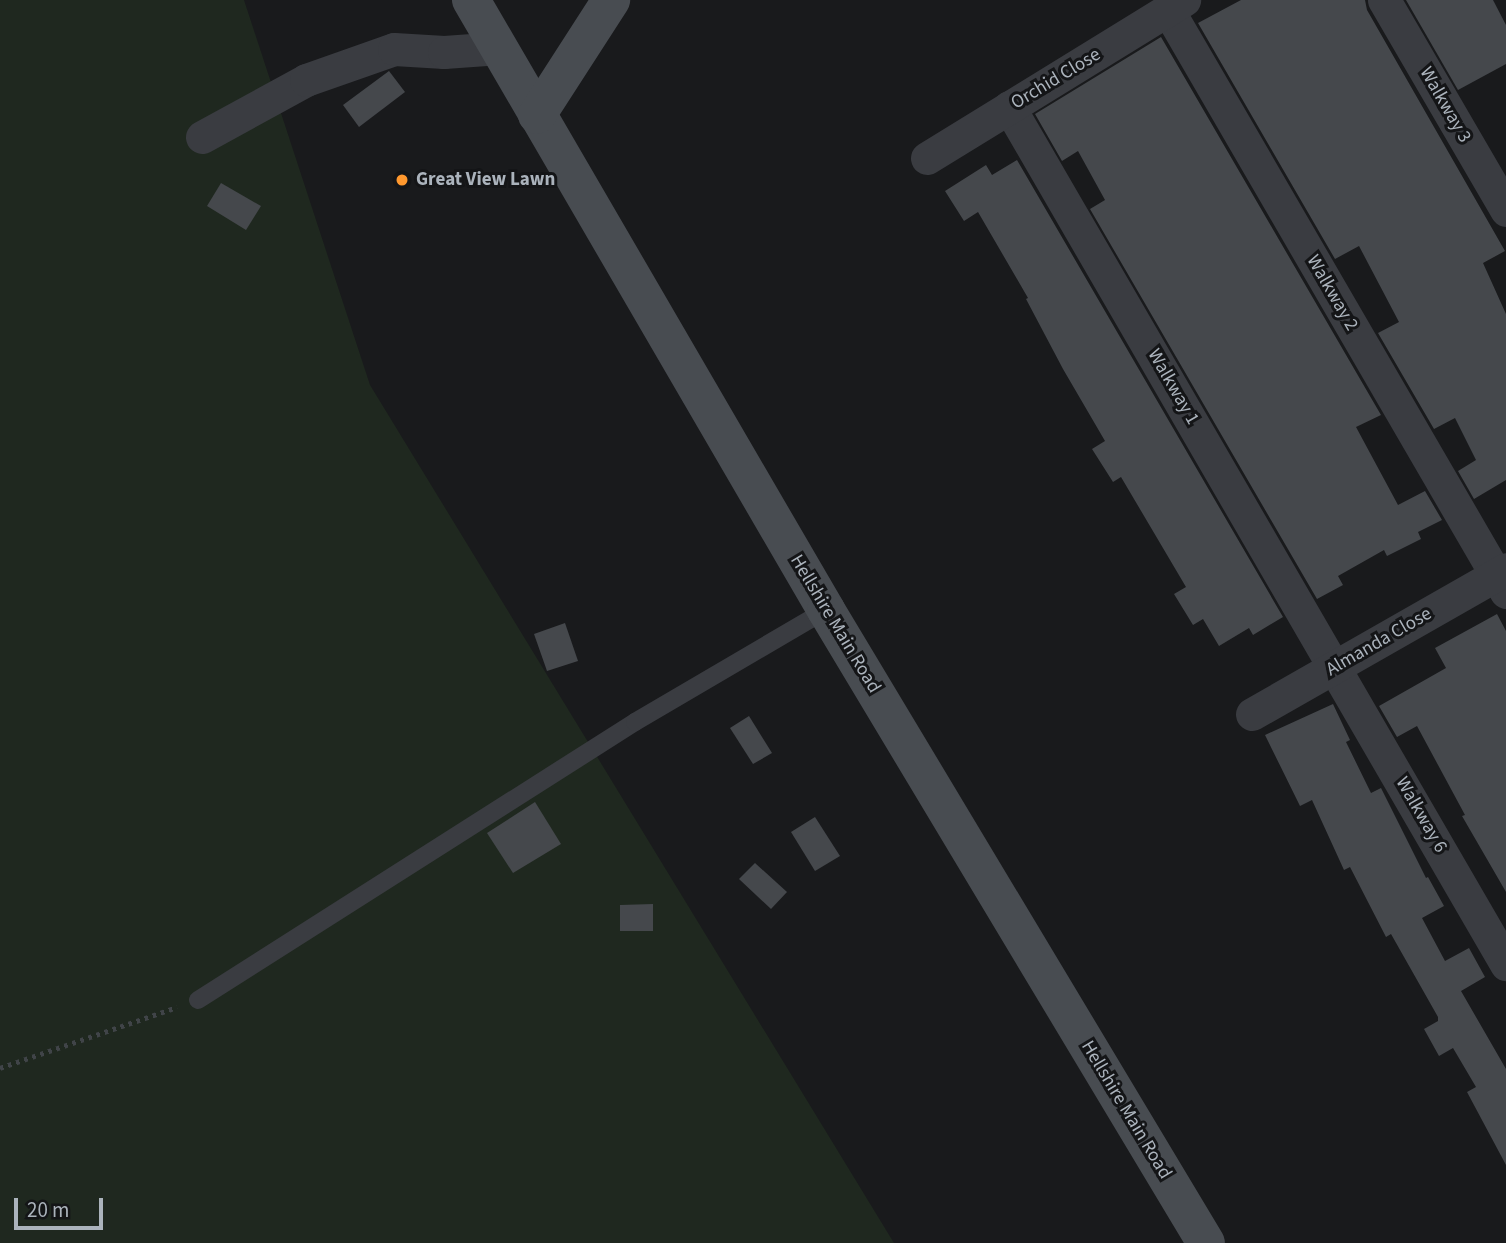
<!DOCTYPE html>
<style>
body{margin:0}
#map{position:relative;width:1506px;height:1243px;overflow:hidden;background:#191a1c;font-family:"Source Sans 3",sans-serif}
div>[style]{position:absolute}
.green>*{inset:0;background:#1f281f}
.building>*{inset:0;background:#45484c}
.path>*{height:4.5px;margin-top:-2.25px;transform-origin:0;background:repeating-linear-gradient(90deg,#404448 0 3.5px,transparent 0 8.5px)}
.lane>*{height:18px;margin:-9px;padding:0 9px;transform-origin:9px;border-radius:9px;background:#3a3c41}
.street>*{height:33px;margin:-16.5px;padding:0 16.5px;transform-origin:16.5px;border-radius:16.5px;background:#3a3c41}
.secondary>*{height:38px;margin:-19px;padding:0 19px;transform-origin:19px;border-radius:19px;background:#484c51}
.dots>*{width:19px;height:19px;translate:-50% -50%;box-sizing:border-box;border:4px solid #141517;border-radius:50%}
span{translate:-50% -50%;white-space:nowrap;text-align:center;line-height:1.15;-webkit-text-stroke:6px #141517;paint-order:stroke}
.street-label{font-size:19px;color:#abb3bc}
.poi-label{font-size:19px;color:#abb3bc;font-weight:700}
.left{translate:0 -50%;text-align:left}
.scale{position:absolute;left:14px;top:1198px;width:89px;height:32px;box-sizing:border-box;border:4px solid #abb3bc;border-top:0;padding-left:9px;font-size:21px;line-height:24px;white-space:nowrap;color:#abb3bc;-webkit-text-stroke:5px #141517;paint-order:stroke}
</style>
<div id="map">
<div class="green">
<i style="clip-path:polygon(0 0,244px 0,370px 385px,894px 1243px,0 1243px)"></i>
</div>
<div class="building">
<i style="clip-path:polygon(1241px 0,1365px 0,1367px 10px,1505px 251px,1483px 263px,1506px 314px,1506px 480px,1474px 499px,1458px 471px,1476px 460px,1455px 418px,1434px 429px,1378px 333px,1399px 322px,1359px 246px,1335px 259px,1198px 23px)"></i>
<i style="clip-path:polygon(1406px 0,1493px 0,1506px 25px,1506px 64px,1458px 90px)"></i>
<i style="clip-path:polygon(1161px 37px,1381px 415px,1356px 427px,1398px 505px,1425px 491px,1442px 520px,1418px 532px,1421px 539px,1387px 556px,1384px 550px,1338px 576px,1343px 585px,1317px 599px,1090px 209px,1105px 200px,1078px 151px,1062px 161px,1035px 114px)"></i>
<i style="clip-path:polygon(389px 71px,405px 92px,359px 127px,343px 105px)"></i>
<i style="clip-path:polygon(1017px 160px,1283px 617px,1253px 635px,1249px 628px,1219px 646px,1203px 619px,1193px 625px,1174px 594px,1186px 587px,1121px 477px,1113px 482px,1092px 449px,1105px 441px,1063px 369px,1026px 299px,1028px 298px,978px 212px,964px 221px,945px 191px,986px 165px,992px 175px)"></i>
<i style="clip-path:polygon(221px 183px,261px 206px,246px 230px,207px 206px)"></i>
<i style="clip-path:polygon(1497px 614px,1506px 631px,1506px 892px,1462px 816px,1465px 815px,1417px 726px,1397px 737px,1379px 706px,1446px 668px,1435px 648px)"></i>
<i style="clip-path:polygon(565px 623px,578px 661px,547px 671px,534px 634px)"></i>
<i style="clip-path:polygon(1333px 704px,1350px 740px,1346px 742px,1371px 793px,1381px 788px,1426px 878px,1428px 877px,1444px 906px,1422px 918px,1445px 961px,1469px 948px,1485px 977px,1461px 991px,1506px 1069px,1506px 1165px,1467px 1092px,1476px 1087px,1453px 1048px,1439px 1056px,1424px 1029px,1438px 1021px,1438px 1017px,1391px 934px,1386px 937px,1350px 867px,1344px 870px,1312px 800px,1300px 806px,1265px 735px)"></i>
<i style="clip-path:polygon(749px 716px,772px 753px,753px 764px,730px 728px)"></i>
<i style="clip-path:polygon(535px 802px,561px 844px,513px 873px,487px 833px)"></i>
<i style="clip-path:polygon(815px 817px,840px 856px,815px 871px,791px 832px)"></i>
<i style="clip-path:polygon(755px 863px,787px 892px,771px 909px,739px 879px)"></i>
<i style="clip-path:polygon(653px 904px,653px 931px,620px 931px,620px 905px)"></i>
</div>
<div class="path">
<i style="left:0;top:1068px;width:187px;rotate:-19deg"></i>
</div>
<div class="lane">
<i style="left:198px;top:1000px;width:518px;rotate:-32.46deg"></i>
<i style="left:635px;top:722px;width:221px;rotate:-30.4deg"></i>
</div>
<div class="street">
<i style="left:1384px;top:0;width:243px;rotate:59.8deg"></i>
<i style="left:1168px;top:10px;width:673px;rotate:59.85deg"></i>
<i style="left:1009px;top:107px;width:991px;rotate:59.89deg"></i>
<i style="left:202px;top:137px;width:119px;rotate:-28.7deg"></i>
<i style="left:306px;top:80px;width:93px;rotate:-19.4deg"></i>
<i style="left:394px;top:49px;width:50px;rotate:3.4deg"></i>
<i style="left:444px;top:52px;width:56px;rotate:-4.1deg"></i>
<i style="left:927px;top:158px;width:302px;rotate:-31.6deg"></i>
<i style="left:1252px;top:714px;width:292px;rotate:-29.7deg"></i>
</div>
<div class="secondary">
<i style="left:471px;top:0;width:706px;rotate:59.8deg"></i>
<i style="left:826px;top:610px;width:738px;rotate:59.02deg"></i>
<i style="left:537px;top:115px;width:137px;rotate:-57.2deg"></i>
</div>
<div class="dots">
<i style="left:402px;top:180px;background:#ff982e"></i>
</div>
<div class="street-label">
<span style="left:1056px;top:79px;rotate:-31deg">Orchid Close</span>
<span style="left:1445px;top:105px;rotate:60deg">Walkway 3</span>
<span style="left:1332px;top:293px;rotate:60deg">Walkway 2</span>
<span style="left:1173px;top:387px;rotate:60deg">Walkway 1</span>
<span style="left:835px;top:624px;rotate:59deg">Hellshire Main Road</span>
<span style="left:1379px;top:642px;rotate:-30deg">Almanda Close</span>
<span style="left:1421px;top:815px;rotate:60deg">Walkway 6</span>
<span style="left:1126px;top:1110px;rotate:59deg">Hellshire Main Road</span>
</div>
<div class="poi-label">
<span class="left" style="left:416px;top:180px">Great View Lawn</span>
</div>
<div class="scale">20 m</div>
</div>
